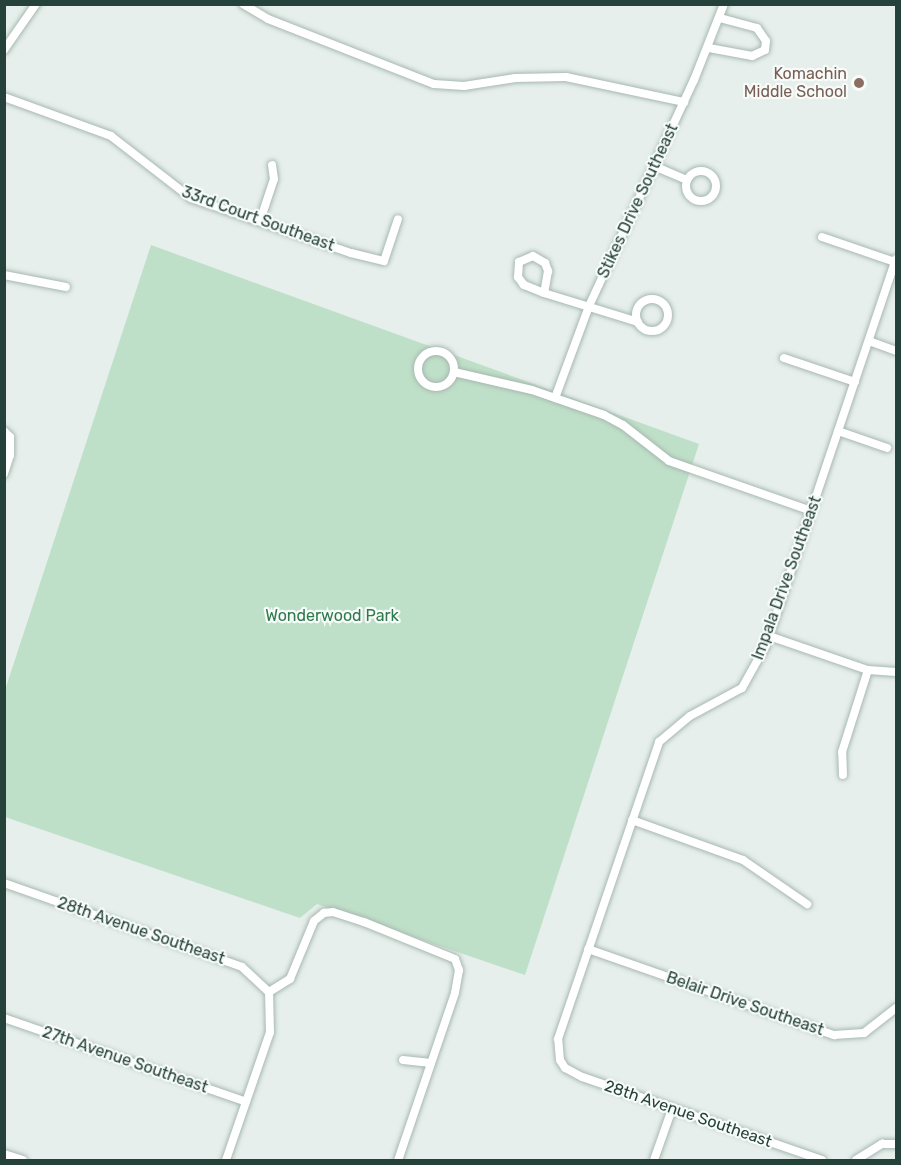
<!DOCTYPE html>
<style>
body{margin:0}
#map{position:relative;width:901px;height:1165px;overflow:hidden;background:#e6efeb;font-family:Rubik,sans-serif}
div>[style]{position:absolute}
.green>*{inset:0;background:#bfe0c8}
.roads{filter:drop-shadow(0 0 2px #a8b8b2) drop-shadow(0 0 2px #a8b8b2)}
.street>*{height:8px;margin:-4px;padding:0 4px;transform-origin:4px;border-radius:4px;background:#fff}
.street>.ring{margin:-4px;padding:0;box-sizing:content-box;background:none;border:8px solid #fff;border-radius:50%}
.dots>*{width:16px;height:16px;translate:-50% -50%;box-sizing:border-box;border:3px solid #f7fbf9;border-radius:50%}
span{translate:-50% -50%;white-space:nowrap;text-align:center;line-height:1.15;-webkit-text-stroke:4.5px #f7fbf9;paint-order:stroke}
.education-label{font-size:16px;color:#785e54}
.right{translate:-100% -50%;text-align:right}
.street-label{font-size:16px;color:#24423a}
.park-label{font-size:16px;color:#2d7a4b}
.frame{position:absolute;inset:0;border:6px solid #24423a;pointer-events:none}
</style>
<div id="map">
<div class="green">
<i style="clip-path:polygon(151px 245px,699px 444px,525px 975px,317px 904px,300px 918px,5px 817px,5px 690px)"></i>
</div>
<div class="roads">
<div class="street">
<i style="left:243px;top:4px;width:29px;rotate:31deg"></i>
<i style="left:268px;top:19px;width:178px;rotate:21.4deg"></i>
<i style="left:434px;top:84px;width:30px;rotate:4deg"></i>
<i style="left:464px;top:86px;width:52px;rotate:-8.9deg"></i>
<i style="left:515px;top:78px;width:51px;rotate:-1.1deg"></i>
<i style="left:566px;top:77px;width:121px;rotate:12deg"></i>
<i style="left:709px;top:48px;width:44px;rotate:10.5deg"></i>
<i style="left:752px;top:56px;width:14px;rotate:-25deg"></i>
<i style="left:765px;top:50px;width:9px;rotate:-84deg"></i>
<i style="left:766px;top:41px;width:16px;rotate:-125deg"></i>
<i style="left:757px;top:28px;width:39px;rotate:-165deg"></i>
<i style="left:4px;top:50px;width:56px;rotate:-55.2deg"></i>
<i style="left:4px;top:97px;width:114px;rotate:20deg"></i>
<i style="left:111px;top:136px;width:101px;rotate:37.8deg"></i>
<i style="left:191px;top:198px;width:169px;rotate:19deg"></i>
<i style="left:351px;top:253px;width:34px;rotate:14deg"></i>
<i style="left:384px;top:261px;width:44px;rotate:-71.6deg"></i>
<i style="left:654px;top:166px;width:36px;rotate:23deg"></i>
<i class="ring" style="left:686px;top:171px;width:22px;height:22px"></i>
<i style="left:260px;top:221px;width:44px;rotate:-71.6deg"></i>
<i style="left:274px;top:179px;width:14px;rotate:-98deg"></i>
<i style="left:822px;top:237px;width:77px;rotate:18.9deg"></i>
<i style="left:533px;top:256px;width:14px;rotate:30deg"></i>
<i style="left:545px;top:263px;width:9px;rotate:69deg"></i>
<i style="left:548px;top:271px;width:22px;rotate:100deg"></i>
<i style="left:544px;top:293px;width:22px;rotate:-158deg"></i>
<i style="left:524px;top:285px;width:10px;rotate:-127deg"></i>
<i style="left:518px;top:277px;width:15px;rotate:-86deg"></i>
<i style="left:519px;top:262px;width:15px;rotate:-23deg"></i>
<i style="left:4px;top:275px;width:63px;rotate:11deg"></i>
<i style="left:544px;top:293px;width:98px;rotate:17.1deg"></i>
<i class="ring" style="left:636px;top:299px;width:24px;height:24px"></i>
<i style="left:869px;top:341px;width:29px;rotate:20deg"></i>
<i class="ring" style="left:418px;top:351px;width:28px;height:28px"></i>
<i style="left:784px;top:358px;width:75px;rotate:18.7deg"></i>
<i style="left:454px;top:372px;width:80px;rotate:13deg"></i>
<i style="left:532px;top:390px;width:76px;rotate:19.1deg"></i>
<i style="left:604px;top:415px;width:21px;rotate:28deg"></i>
<i style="left:623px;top:425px;width:58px;rotate:38deg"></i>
<i style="left:669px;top:461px;width:151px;rotate:19.3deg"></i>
<i style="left:555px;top:398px;width:98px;rotate:-69.7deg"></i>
<i style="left:589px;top:306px;width:249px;rotate:-65.1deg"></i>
<i style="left:694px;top:80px;width:82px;rotate:-68.5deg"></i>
<i style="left:4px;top:431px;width:8px;rotate:45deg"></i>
<i style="left:10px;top:437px;width:18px;rotate:90deg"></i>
<i style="left:10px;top:455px;width:20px;rotate:108deg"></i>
<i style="left:838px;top:431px;width:52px;rotate:19.1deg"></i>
<i style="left:769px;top:636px;width:105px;rotate:19deg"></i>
<i style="left:868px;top:670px;width:28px;rotate:4deg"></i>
<i style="left:843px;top:775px;width:23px;rotate:-92deg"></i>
<i style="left:842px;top:752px;width:86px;rotate:-72.4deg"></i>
<i style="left:632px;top:820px;width:118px;rotate:19.8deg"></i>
<i style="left:743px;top:860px;width:78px;rotate:34.5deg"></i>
<i style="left:4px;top:883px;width:252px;rotate:19.4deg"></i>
<i style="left:242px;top:967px;width:37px;rotate:43deg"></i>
<i style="left:588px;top:949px;width:261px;rotate:19.3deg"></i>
<i style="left:834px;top:1035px;width:30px;rotate:-4deg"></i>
<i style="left:864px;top:1033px;width:41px;rotate:-38deg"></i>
<i style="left:269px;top:992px;width:25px;rotate:-32deg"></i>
<i style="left:290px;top:979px;width:63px;rotate:-67.5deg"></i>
<i style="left:314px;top:921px;width:13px;rotate:-39deg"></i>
<i style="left:324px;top:913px;width:9px;rotate:-6deg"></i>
<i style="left:333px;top:912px;width:33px;rotate:18deg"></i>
<i style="left:364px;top:922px;width:98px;rotate:22.1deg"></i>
<i style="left:455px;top:959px;width:12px;rotate:70deg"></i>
<i style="left:459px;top:970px;width:23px;rotate:100deg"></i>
<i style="left:455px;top:993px;width:176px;rotate:108.8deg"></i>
<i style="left:4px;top:1018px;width:256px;rotate:19.1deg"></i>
<i style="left:403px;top:1060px;width:28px;rotate:6deg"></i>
<i style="left:4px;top:1154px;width:20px;rotate:18deg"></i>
<i style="left:226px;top:1160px;width:135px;rotate:-71deg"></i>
<i style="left:270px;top:1032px;width:40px;rotate:-91.4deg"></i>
<i style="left:654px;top:1160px;width:54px;rotate:-70.6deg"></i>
<i style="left:822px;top:1160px;width:254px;rotate:-160.9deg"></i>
<i style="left:582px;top:1077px;width:19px;rotate:-152deg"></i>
<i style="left:565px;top:1068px;width:9px;rotate:-122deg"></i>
<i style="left:560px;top:1060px;width:21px;rotate:-95deg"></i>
<i style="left:558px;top:1039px;width:314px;rotate:-71.2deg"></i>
<i style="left:659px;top:742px;width:40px;rotate:-40deg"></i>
<i style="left:690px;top:716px;width:59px;rotate:-28.3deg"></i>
<i style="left:742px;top:688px;width:49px;rotate:-60.8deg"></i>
<i style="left:766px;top:645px;width:407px;rotate:-71.4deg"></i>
<i style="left:856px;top:1160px;width:31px;rotate:-32deg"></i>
<i style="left:882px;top:1144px;width:14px"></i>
</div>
</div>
<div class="dots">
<i style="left:859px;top:83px;background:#8d6e63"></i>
</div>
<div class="education-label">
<span class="right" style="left:847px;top:83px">Komachin<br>Middle School</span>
</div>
<div class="street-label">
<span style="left:638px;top:201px;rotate:-65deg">Stikes Drive Southeast</span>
<span style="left:258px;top:219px;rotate:20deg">33rd Court Southeast</span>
<span style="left:787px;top:578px;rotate:-70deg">Impala Drive Southeast</span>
<span style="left:141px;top:931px;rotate:19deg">28th Avenue Southeast</span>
<span style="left:745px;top:1004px;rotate:19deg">Belair Drive Southeast</span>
<span style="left:125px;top:1060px;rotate:19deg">27th Avenue Southeast</span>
<span style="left:688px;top:1114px;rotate:19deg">28th Avenue Southeast</span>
</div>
<div class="park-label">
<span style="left:332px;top:616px">Wonderwood Park</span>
</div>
<div class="frame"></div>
</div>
